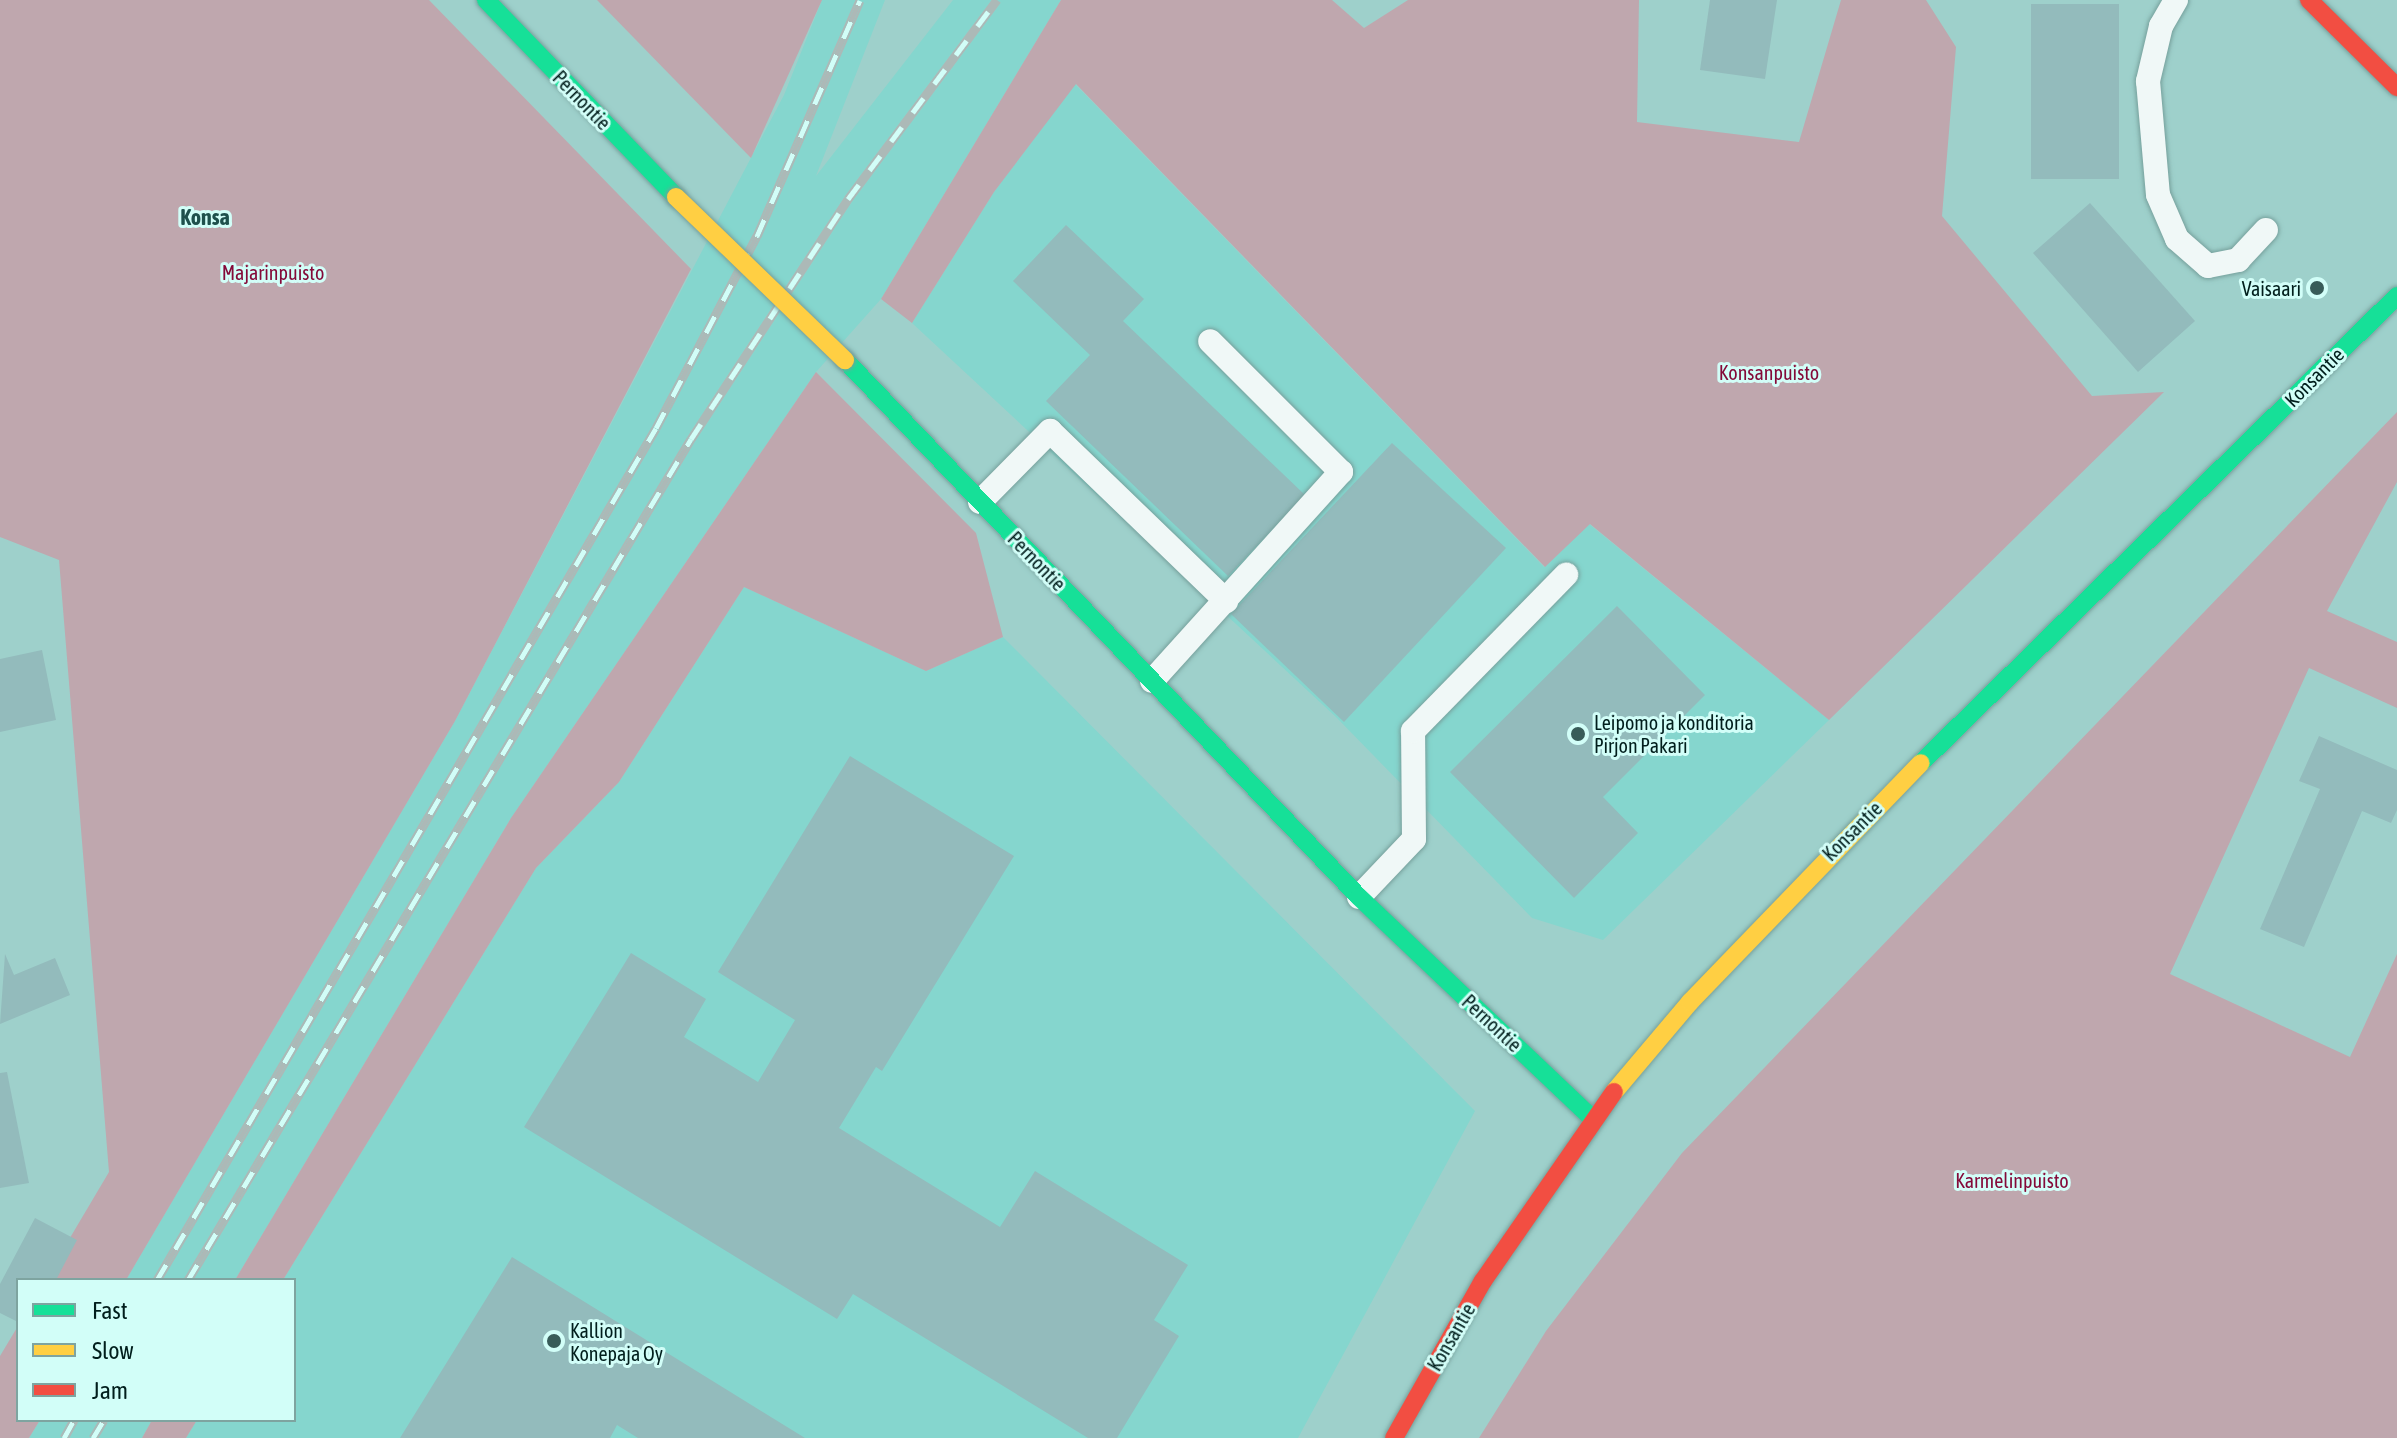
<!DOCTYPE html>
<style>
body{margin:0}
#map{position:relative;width:2397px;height:1438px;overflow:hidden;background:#9ed0cb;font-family:"Asap Condensed",sans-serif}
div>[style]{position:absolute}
.built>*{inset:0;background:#85d6ce}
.green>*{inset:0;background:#bfa7ae}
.building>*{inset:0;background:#93bbbc}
.roads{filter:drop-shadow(0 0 2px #76a09c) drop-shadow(0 0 2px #76a09c)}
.lane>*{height:24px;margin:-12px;padding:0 12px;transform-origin:12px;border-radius:12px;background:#f0f8f7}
.fast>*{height:18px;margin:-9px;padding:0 9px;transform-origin:9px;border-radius:9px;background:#16e098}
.slow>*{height:18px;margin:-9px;padding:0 9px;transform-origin:9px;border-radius:9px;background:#ffcf43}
.jam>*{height:18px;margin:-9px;padding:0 9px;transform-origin:9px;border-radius:9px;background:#f24e42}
.rail>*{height:9px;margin-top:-4.5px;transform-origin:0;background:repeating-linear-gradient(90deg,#d2fef8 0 18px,#acb9b7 0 36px);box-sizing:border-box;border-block:2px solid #acb9b7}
.bridges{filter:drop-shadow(0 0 2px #76a09c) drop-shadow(0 0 2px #76a09c)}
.slow-bridge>*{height:18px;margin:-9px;padding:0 9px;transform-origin:9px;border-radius:9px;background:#ffcf43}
.dots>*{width:22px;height:22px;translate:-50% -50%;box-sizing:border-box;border:4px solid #d2fef8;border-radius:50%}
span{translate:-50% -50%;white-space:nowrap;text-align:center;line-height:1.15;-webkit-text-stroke:6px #d2fef8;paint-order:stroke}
.street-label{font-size:20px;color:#011e1c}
.park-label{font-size:20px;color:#840a39}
.poi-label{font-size:20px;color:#011e1c}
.right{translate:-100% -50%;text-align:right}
.left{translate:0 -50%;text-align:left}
.neighbourhood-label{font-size:22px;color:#1e504c;font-weight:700}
.legend{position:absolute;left:16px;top:1278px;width:280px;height:144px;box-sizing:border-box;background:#d2fef8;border:2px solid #7ea4a0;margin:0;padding:10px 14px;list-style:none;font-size:24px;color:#011e1c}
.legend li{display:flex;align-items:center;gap:16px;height:40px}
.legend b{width:40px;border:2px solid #7ea4a0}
</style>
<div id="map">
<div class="built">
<i style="clip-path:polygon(822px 0,885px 0,816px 176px,953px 0,1061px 0,881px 299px,816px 372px,511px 818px,235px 1280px,126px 1280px,455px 721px,784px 95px)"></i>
<i style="clip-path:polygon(1075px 84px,1544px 567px,1589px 524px,1829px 720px,1603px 940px,1532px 918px,1337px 718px,912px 323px,994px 192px)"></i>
<i style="clip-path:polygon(744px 587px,926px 671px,1003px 637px,1475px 1111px,1298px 1438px,186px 1438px,197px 1420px,294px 1420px,294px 1280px,283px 1280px,536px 868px,619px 782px)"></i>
<i style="clip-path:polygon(40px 1420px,152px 1420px,142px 1438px,29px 1438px)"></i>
</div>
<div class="green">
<i style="clip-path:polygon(0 0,429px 0,691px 269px,455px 721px,126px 1280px,45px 1280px,109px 1172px,59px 560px,0 537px)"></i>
<i style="clip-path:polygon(597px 0,822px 0,751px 158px)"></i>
<i style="clip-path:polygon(1061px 0,1332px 0,1364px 28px,1408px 0,1639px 0,1637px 122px,1799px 142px,1841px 0,1926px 0,1956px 47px,1942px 216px,2092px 396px,2164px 392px,1829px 720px,1590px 524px,1545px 567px,1076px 84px,994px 192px,912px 323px,881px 299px)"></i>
<i style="clip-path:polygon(816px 372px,976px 533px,1003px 637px,926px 671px,744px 587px,619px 782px,536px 868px,283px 1280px,235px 1280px,511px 818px)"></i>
<i style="clip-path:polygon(2397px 412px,2397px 482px,2327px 611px,2397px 642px,2397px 708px,2309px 668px,2170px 974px,2350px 1057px,2397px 954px,2397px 1438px,1479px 1438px,1546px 1331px,1682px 1153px)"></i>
<i style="clip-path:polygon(18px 1326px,18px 1420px,40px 1420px,29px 1438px,0 1438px,0 1356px)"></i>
<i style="clip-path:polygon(152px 1420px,197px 1420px,186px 1438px,142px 1438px)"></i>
</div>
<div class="building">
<i style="clip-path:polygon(1710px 0,1777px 0,1765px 79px,1700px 70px)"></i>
<i style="clip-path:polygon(2031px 4px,2119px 4px,2119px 179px,2031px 179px)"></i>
<i style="clip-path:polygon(2090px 203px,2195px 321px,2138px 372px,2033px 253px)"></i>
<i style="clip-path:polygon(1066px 225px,1144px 299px,1123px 321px,1305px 495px,1228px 576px,1046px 401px,1090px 355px,1013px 281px)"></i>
<i style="clip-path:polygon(1392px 443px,1506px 548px,1344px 722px,1231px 614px)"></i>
<i style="clip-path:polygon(1617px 606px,1705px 695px,1603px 797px,1638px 833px,1574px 898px,1450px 772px)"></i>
<i style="clip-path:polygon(42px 650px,56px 720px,0 732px,0 659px)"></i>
<i style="clip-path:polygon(2319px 736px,2397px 770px,2397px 810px,2391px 823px,2362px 811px,2304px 947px,2260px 929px,2320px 789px,2299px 781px)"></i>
<i style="clip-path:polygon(850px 756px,1014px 856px,882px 1071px,876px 1067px,839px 1128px,1000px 1227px,1035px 1171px,1188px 1265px,1154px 1320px,1179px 1336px,1117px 1438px,1088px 1438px,853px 1294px,837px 1319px,524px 1127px,631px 953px,706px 999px,684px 1037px,758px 1082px,795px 1020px,718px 972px)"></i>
<i style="clip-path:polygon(5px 954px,14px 975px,55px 958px,70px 995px,0 1024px)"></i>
<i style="clip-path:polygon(7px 1072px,29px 1183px,0 1188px,0 1073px)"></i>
<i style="clip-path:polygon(35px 1218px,77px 1240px,56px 1280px,18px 1280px,18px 1322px,0 1313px,0 1284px)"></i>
<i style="clip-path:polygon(512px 1257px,805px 1438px,638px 1438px,617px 1425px,610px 1438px,400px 1438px)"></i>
</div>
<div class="roads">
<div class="lane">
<i style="left:2176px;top:0;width:30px;rotate:120deg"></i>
<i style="left:2161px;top:26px;width:57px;rotate:103.3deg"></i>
<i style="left:2148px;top:81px;width:114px;rotate:85deg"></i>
<i style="left:2158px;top:195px;width:48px;rotate:66.6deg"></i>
<i style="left:2177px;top:239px;width:41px;rotate:41.1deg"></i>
<i style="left:2208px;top:266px;width:31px;rotate:-11deg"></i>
<i style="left:2238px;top:260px;width:41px;rotate:-47deg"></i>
<i style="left:980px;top:502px;width:100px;rotate:-45.4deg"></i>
<i style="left:1050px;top:431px;width:245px;rotate:44deg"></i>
<i style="left:1152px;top:681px;width:282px;rotate:-47.9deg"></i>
<i style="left:1341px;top:472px;width:185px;rotate:-135deg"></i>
<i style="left:1359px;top:897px;width:80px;rotate:-46.5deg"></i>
<i style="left:1414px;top:839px;width:108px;rotate:-90.5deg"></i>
<i style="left:1413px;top:731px;width:219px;rotate:-45.6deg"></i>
</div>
<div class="fast">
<i style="left:486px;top:0;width:274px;rotate:46deg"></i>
<i style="left:845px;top:360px;width:743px;rotate:46.25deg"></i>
<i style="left:1359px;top:897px;width:321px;rotate:43.5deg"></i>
<i style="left:1921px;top:763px;width:667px;rotate:-44.45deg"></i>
</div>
<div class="slow">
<i style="left:1614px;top:1092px;width:118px;rotate:-49.8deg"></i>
<i style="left:1690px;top:1002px;width:332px;rotate:-46deg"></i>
</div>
<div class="jam">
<i style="left:2309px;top:0;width:124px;rotate:44.7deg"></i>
<i style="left:1394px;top:1438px;width:180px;rotate:-60.5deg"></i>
<i style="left:1483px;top:1281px;width:230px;rotate:-55.3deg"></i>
</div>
</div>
<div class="rail">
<i style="left:157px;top:1280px;width:987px;rotate:-59.64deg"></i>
<i style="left:656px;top:428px;width:217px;rotate:-62.3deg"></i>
<i style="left:757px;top:236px;width:257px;rotate:-66.4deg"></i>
<i style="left:188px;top:1280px;width:980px;rotate:-59.12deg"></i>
<i style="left:691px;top:439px;width:287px;rotate:-56.8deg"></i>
<i style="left:848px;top:199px;width:249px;rotate:-53.2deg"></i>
<i style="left:64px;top:1438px;width:21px;rotate:-61deg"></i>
<i style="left:93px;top:1438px;width:21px;rotate:-59deg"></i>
</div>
<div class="bridges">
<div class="slow-bridge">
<i style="left:676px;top:197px;width:235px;rotate:44deg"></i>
</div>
</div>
<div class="dots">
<i style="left:2317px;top:288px;background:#385c59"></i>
<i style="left:1578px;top:734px;background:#385c59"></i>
<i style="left:554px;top:1341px;background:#385c59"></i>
</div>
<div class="street-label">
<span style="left:582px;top:100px;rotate:46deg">Pernontie</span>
<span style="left:2314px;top:377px;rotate:-45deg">Konsantie</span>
<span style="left:1037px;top:561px;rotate:46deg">Pernontie</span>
<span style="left:1852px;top:831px;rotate:-45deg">Konsantie</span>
<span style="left:1492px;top:1023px;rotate:43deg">Pernontie</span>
<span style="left:1451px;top:1337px;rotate:-60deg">Konsantie</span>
</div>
<div class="park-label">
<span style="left:273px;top:272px">Majarinpuisto</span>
<span style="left:1769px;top:372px">Konsanpuisto</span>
<span style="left:2012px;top:1180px">Karmelinpuisto</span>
</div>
<div class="poi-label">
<span class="right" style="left:2301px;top:288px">Vaisaari</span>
<span class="left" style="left:1594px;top:734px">Leipomo ja konditoria<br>Pirjon Pakari</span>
<span class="left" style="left:570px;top:1342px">Kallion<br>Konepaja Oy</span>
</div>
<div class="neighbourhood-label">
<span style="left:205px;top:218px">Konsa</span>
</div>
<ul class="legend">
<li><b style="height:10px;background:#16e098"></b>Fast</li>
<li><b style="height:10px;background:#ffcf43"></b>Slow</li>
<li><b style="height:10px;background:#f24e42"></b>Jam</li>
</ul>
</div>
